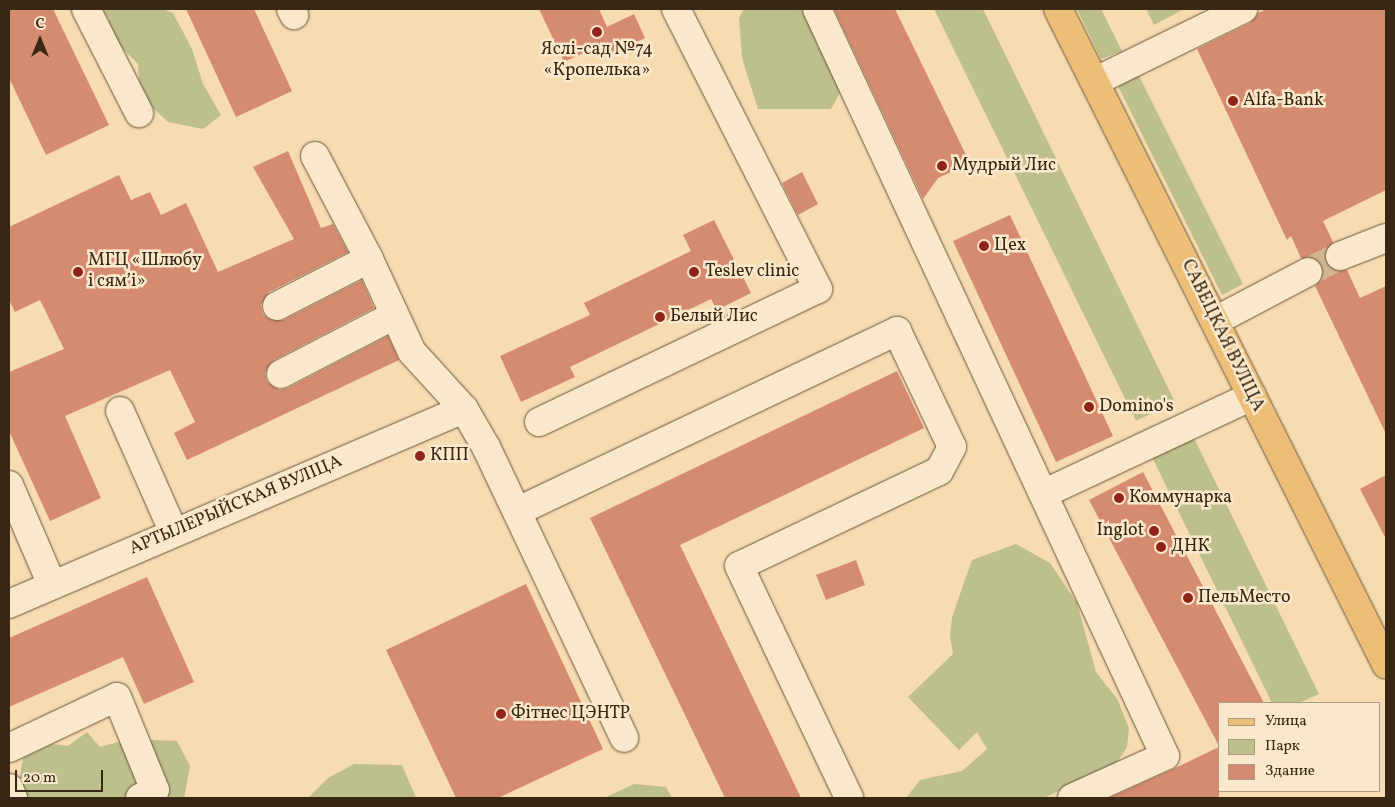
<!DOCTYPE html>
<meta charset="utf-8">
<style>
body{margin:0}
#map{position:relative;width:1395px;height:807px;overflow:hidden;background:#f7dbb1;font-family:Vollkorn,serif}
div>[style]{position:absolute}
.green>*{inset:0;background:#bdc08c}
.building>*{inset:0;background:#d58b70}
.minor-tunnel>*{height:28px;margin-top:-14px;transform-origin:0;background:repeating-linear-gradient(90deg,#d1b791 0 28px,transparent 0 42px)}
.roads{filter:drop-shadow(0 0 1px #68553a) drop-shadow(0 0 1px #68553a)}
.minor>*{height:28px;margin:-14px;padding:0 14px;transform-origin:14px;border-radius:14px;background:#fae8cc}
.major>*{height:28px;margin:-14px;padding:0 14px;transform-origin:14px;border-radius:14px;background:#ecbe78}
.dots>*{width:14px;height:14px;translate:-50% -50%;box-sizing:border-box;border:2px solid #fae8cc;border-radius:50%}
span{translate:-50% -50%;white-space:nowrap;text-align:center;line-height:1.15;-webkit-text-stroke:5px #fae8cc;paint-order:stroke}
.poi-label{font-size:18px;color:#382813}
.left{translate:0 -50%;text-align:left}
.right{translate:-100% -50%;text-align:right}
.street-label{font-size:18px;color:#382813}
.frame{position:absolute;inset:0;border:10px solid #382813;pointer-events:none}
.legend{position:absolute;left:1218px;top:702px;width:162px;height:90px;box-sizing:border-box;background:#fae8cc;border:1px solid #ac9b82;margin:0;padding:6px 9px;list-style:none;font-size:15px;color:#382813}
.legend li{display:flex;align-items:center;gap:10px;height:25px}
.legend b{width:25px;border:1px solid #ac9b82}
.north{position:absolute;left:15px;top:15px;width:50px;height:50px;-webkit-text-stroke:4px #fae8cc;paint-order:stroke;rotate:0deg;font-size:14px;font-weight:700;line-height:20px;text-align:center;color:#382813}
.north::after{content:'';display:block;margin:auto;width:18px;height:22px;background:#382813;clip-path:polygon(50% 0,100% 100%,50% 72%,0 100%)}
.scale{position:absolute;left:15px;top:770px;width:88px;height:22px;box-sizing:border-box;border:2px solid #382813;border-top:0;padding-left:6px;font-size:15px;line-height:18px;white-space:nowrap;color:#382813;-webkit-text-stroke:4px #fae8cc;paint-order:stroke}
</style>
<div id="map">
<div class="green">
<i style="clip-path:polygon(102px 9px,163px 9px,173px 13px,192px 49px,203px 84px,221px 115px,203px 129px,168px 122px,140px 96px,138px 64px,109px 35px,109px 19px)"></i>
<i style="clip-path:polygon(744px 9px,811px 9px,842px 89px,831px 109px,758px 109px,742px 58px,739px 18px)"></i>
<i style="clip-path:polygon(934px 9px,983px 9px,1175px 402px,1136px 421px)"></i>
<i style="clip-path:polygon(1077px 9px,1101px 9px,1122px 51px,1101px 59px)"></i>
<i style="clip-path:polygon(1146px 9px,1184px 9px,1154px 25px)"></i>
<i style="clip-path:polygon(1138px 74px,1243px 284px,1222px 295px,1117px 84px)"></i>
<i style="clip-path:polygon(1193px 436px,1319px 694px,1299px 703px,1272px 703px,1152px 457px)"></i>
<i style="clip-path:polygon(1016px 544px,1050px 563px,1077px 603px,1096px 672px,1118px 700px,1129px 729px,1127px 747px,1118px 761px,1107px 768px,1044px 798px,906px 798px,920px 780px,962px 771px,987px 749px,977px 732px,959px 750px,908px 697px,953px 654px,950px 637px,952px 617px,972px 560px)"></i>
<i style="clip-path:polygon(87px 732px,100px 747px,130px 739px,177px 741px,190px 766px,184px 798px,29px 798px,18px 787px,23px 758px,52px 744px,68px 746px)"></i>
<i style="clip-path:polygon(354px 764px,402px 765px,416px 798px,308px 798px,328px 778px)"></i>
<i style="clip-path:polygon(634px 784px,666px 787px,672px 798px,604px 798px)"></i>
</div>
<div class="building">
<i style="clip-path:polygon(9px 9px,53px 9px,109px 125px,46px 155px,9px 78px)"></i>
<i style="clip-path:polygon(186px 9px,254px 9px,292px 91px,236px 117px)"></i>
<i style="clip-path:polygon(539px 9px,599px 9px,607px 27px,634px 14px,645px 38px,602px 58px,596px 47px,564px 62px)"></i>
<i style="clip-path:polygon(834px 9px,895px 9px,970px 163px,938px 178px,923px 199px)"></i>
<i style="clip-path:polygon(1266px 9px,1386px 9px,1386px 190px,1323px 221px,1333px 242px,1325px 254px,1330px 268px,1338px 271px,1347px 270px,1360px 298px,1386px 286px,1386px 434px,1315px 286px,1321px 280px,1322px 265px,1316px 259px,1301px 258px,1291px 236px,1287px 240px,1197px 49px,1250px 23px,1258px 13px)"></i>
<i style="clip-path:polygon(288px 151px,321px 228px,333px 224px,348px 252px,269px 292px,261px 305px,263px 314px,269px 319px,284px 320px,362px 280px,374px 308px,274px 360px,265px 373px,267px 382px,280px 390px,288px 388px,388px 336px,399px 360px,187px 460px,174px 433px,195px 422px,170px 370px,65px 416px,101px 498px,50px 521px,9px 431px,9px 372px,64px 349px,40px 300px,15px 312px,9px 300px,9px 227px,119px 175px,131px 200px,150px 192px,161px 215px,186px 203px,218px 272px,294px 239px,253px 167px)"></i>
<i style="clip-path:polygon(802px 172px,818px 204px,798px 215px,782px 183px)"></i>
<i style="clip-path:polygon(1010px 215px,1113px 436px,1056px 462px,953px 241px)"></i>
<i style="clip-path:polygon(714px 220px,751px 293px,717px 310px,711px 299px,570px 367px,575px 377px,521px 402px,500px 356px,590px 315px,584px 303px,691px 251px,683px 235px)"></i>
<i style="clip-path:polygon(897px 371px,924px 428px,680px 545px,801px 798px,725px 798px,590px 518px)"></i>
<i style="clip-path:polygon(1143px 472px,1264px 703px,1219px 703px,1219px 746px,1089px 500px)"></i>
<i style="clip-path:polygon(1386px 475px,1386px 539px,1360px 489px)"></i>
<i style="clip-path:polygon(856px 560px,865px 585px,826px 600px,816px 575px)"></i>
<i style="clip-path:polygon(147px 577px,194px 682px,144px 704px,123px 657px,9px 707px,9px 638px)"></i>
<i style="clip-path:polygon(526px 584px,603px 749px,498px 798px,456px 798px,386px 650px)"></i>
<i style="clip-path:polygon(1219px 747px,1219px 798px,1109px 798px,1171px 770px)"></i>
</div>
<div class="minor-tunnel">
<i style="left:1308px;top:272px;width:36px;rotate:-27deg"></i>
</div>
<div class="roads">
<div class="minor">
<i style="left:86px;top:9px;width:117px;rotate:63deg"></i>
<i style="left:291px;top:9px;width:7px;rotate:63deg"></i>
<i style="left:817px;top:9px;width:824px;rotate:65.02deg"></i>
<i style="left:1165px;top:756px;width:102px;rotate:155.7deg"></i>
<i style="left:1096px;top:81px;width:164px;rotate:-26.1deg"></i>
<i style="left:315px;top:156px;width:116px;rotate:62.3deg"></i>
<i style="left:369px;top:259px;width:102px;rotate:65.2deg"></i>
<i style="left:412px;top:352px;width:77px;rotate:47.6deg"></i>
<i style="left:464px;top:409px;width:44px;rotate:59.9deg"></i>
<i style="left:486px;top:447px;width:322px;rotate:64.6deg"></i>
<i style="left:1340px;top:256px;width:49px;rotate:-21.4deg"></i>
<i style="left:277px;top:306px;width:103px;rotate:-27.1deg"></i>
<i style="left:1215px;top:321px;width:105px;rotate:-27.8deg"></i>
<i style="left:281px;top:374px;width:126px;rotate:-27.4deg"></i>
<i style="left:120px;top:411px;width:133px;rotate:66.1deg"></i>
<i style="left:539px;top:422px;width:309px;rotate:-25.5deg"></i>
<i style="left:818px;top:289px;width:314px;rotate:-116.9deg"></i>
<i style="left:9px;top:485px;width:109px;rotate:66.7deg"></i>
<i style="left:1043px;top:494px;width:231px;rotate:-25.1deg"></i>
<i style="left:518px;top:511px;width:420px;rotate:-25.4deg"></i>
<i style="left:897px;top:331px;width:128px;rotate:64.6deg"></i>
<i style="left:952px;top:447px;width:27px;rotate:118deg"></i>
<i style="left:939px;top:471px;width:221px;rotate:154.6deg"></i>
<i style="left:739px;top:566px;width:257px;rotate:64.6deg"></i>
<i style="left:9px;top:604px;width:495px;rotate:-23.2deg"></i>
<i style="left:9px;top:748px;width:119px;rotate:-25.3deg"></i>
<i style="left:117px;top:697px;width:100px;rotate:67.8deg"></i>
<i style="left:155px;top:790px;width:17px;rotate:152deg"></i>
<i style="left:9px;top:788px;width:11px;rotate:68deg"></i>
</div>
<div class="major">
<i style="left:1058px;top:9px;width:733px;rotate:63.4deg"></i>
</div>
</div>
<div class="dots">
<i style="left:597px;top:32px;background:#8f2418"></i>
<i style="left:1233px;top:101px;background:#8f2418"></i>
<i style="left:942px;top:166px;background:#8f2418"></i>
<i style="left:984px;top:246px;background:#8f2418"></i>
<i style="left:78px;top:272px;background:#8f2418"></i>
<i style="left:694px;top:272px;background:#8f2418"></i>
<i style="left:660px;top:317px;background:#8f2418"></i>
<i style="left:1089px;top:407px;background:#8f2418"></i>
<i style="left:420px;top:456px;background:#8f2418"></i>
<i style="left:1119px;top:498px;background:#8f2418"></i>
<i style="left:1154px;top:531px;background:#8f2418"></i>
<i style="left:1161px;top:547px;background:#8f2418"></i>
<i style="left:1188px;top:598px;background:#8f2418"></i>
<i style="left:501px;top:714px;background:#8f2418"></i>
</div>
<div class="poi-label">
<span style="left:597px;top:61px">Яслі-сад №74<br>«Кропелька»</span>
<span class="left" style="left:1243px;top:101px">Alfa-Bank</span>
<span class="left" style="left:952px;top:166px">Мудрый Лис</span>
<span class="left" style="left:994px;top:246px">Цех</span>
<span class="left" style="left:88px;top:272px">МГЦ «Шлюбу<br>і сямʼі»</span>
<span class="left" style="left:705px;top:272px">Teslev clinic</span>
<span class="left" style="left:670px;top:317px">Белый Лис</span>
<span class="left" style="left:1099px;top:407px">Domino's</span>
<span class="left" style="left:430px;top:456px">КПП</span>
<span class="left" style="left:1129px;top:498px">Коммунарка</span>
<span class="right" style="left:1144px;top:531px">Inglot</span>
<span class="left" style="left:1171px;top:547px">ДНК</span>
<span class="left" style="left:1198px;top:598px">ПельМесто</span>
<span class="left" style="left:511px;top:714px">Фітнес ЦЭНТР</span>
</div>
<div class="street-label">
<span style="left:1222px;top:336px;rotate:64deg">САВЕЦКАЯ ВУЛІЦА</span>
<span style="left:236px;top:506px;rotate:-23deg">АРТЫЛЕРЫЙСКАЯ ВУЛІЦА</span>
</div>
<div class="frame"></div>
<ul class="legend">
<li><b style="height:6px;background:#ecbe78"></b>Улица</li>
<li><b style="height:14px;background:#bdc08c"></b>Парк</li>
<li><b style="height:14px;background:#d58b70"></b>Здание</li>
</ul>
<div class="north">С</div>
<div class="scale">20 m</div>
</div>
